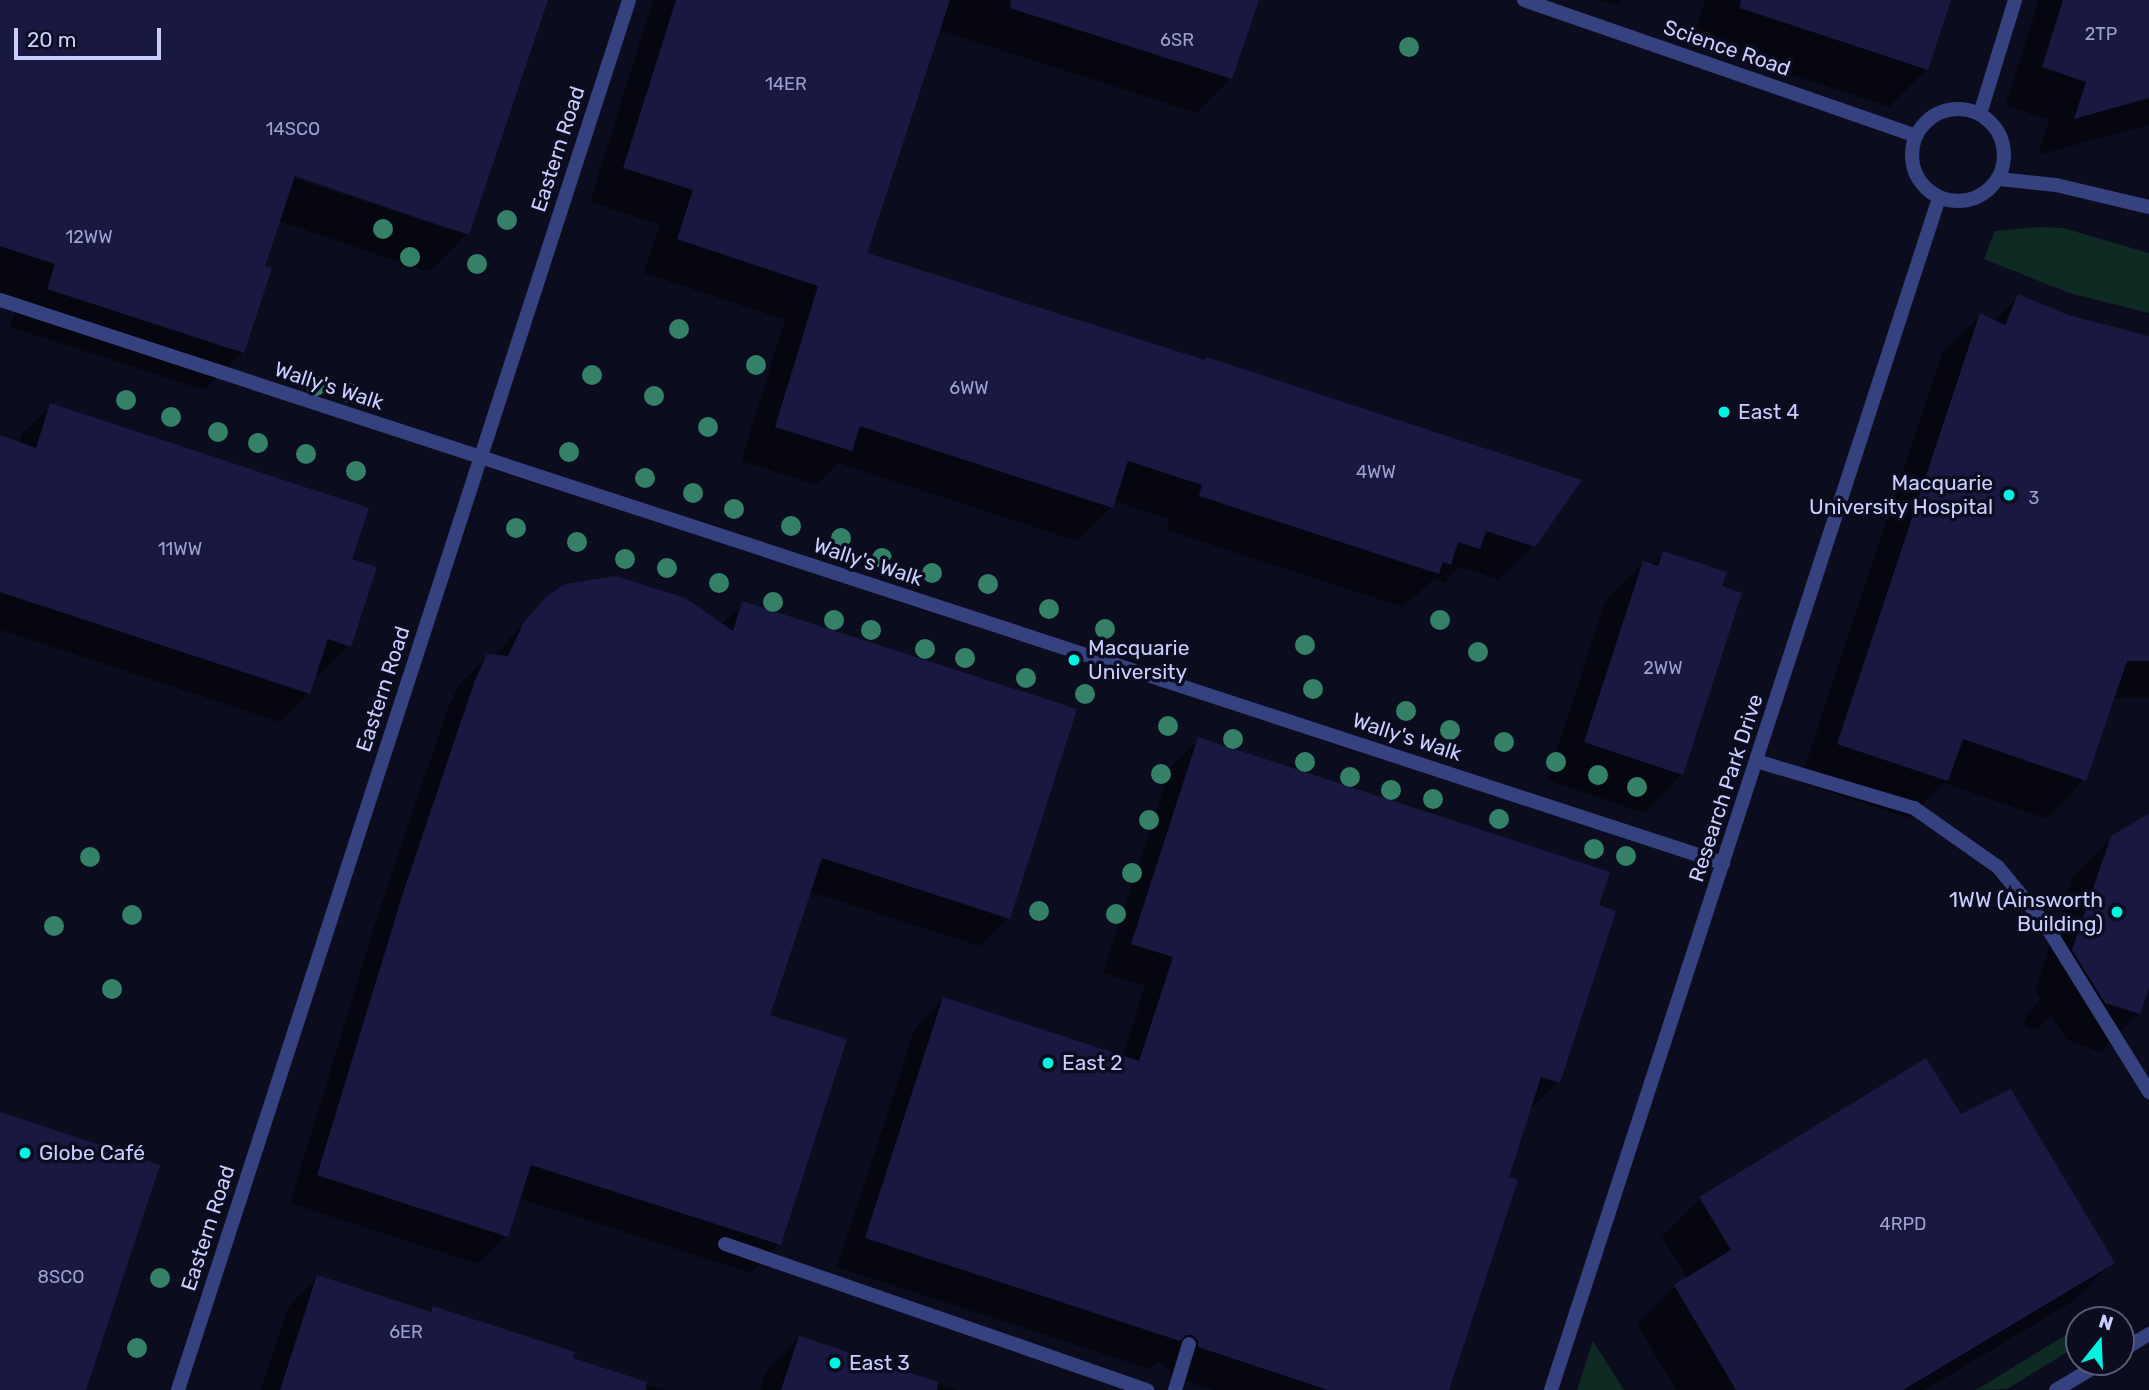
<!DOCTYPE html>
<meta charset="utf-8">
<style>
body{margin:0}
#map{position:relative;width:2149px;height:1390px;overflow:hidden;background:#0c0c1f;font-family:Rubik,sans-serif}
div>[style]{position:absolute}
.green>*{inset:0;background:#0f2923}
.shadow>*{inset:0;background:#0007}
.building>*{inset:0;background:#181841}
.lane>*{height:14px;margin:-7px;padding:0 7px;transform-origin:7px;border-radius:7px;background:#36417f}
.lane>.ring{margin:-7px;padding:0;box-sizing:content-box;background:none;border:14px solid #36417f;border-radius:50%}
.street>*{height:14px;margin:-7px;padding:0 7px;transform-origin:7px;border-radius:7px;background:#36417f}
.trees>*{width:20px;height:20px;margin:-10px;border-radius:50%;background:#348168}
.dots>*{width:19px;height:19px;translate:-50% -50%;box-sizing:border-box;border:4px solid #0c0c1f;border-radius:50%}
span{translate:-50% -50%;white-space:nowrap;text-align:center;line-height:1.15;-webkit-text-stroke:7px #0c0c1f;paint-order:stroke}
.number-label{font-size:18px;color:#9ea0d0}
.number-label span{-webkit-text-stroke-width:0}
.street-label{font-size:21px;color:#caceff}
.poi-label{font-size:21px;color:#caceff}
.left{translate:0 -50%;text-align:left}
.right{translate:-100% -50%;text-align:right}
.north{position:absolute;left:2065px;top:1306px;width:70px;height:70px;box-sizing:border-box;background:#0c0c1f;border:2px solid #585a79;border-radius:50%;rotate:18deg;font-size:19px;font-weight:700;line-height:28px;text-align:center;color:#caceff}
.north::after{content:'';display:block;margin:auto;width:24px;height:32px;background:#00f5e0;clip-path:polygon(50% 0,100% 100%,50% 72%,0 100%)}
.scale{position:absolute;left:14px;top:28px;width:147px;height:32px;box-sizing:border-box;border:4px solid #caceff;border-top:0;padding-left:9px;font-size:21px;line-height:24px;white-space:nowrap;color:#caceff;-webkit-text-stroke:5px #0c0c1f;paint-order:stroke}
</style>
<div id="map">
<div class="green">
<i style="clip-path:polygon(2041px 227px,2063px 228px,2149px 253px,2149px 313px,2069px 293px,1984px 259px,1995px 231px)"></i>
<i style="clip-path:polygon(2079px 1327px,2079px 1345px,2007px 1389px,1976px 1390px)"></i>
<i style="clip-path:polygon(1593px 1341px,1624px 1390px,1577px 1390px)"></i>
</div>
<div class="shadow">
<i style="clip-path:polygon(evenodd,0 0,546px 0,467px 234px,429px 272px,278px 221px,262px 267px,243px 352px,204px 390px,10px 327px,18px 302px,0 296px,0 0,287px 172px,447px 226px,447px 229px,286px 175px,287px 172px)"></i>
<i style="clip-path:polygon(653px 0,1256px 0,1231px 78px,1196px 113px,939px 30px,865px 254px,1533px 546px,1499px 580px,1460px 567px,1444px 583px,1434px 579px,1403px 607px,1166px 530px,1169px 519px,1113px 501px,1111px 507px,1077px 541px,838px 463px,816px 485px,741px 461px,785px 320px,644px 273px,660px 225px,590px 202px)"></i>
<i style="clip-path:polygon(1599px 0,1622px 0,1617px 6px)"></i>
<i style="clip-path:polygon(1705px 0,1949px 0,1927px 69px,1889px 107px,1691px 42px)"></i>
<i style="clip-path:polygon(2039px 0,2149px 0,2149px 125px,2038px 155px,2049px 120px,2005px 105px)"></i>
<i style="clip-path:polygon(2018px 297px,2067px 317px,2149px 336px,2149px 698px,2112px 698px,2084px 780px,2046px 819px,1944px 783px,1909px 818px,1800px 782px,1942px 353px,1980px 315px,1994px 321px)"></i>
<i style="clip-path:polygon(51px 405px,350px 560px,349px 646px,320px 675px,315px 673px,309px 693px,280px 722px,0 630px,0 437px,19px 444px,22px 434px)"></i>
<i style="clip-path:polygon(1664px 553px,1720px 588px,1682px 774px,1644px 813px,1547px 780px,1605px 602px,1643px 563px,1651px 566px)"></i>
<i style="clip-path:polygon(548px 597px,721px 625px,743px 603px,1009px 918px,980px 946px,810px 892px,768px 1016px,779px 1244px,751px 1273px,518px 1198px,506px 1236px,478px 1264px,290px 1203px,375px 924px,447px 710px,459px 685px,488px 656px,494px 656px)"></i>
<i style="clip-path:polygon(1199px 739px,1597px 906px,1558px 1082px,1528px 1111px,1447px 1390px,1212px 1390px,1170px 1376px,1170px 1371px,1163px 1363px,1156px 1363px,1149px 1369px,837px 1267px,915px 1028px,944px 999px,1122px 1057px,1145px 986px,1103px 973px,1170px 768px)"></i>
<i style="clip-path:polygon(2149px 816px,2149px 983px,2138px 1013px,2100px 1052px,2067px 1040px,2051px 1015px,2037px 1030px,2023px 1025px,2027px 1014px,2041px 999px,2035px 989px,2073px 876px,2112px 837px)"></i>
<i style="clip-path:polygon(1926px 1060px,1961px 1117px,2113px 1262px,2075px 1300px,1925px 1390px,1676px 1390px,1637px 1324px,1675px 1286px,1688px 1279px,1662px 1237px,1700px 1199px)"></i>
<i style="clip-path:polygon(318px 1277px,429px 1313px,434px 1308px,571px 1359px,666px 1390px,261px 1390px,289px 1306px)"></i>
<i style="clip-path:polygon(799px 1338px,956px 1390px,760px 1390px,766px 1371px)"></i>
</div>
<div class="building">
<i style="clip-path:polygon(0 0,548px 0,469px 235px,295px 176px,265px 266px,272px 268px,244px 353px,47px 289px,55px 264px,0 246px)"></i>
<i style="clip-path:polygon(676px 0,950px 0,867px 253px,1205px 360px,1206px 357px,1582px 480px,1535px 547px,1486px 531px,1480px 549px,1458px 542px,1451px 565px,1443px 562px,1439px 574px,1199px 496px,1202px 485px,1128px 461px,1113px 508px,860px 426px,852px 451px,775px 427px,818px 286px,677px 239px,693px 190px,623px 168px)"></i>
<i style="clip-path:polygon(1011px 0,1259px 0,1232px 79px,1010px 8px)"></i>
<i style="clip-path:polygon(1741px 0,1951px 0,1928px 70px,1740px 8px)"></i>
<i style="clip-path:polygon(2063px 0,2149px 0,2149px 98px,2074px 119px,2086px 82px,2042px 67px)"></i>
<i style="clip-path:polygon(2018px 294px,2068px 315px,2149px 336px,2149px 661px,2127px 661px,2086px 781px,1963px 739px,1948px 781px,1837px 744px,1980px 313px,2005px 325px)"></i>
<i style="clip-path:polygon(50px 403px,369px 508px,352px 559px,377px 567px,351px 647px,328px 639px,310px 694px,0 592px,0 435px,36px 448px)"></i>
<i style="clip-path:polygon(1663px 551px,1727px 572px,1722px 586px,1742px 593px,1683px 775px,1584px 742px,1643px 561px,1658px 566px)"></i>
<i style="clip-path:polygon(615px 576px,685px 598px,733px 631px,742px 601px,1077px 709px,1010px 919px,822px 858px,770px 1015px,847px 1039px,781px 1245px,531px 1165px,508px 1237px,317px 1175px,403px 893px,475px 680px,487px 654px,508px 656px,524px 622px,547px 596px,565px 584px)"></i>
<i style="clip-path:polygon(1198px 737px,1610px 872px,1599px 905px,1616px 911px,1560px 1083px,1541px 1077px,1509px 1177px,1518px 1180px,1449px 1390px,1328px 1390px,1198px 1347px,1198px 1341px,1192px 1335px,1186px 1335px,1180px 1341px,865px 1238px,943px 997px,1139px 1061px,1173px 957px,1131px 944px)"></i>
<i style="clip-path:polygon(2149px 814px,2149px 988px,2140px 1014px,2105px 1003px,2072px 950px,2111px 836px)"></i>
<i style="clip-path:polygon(1926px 1058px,1961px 1114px,2011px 1089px,2115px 1263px,1903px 1390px,1736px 1390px,1674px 1285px,1731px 1250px,1699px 1197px)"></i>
<i style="clip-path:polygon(0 1112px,160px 1165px,86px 1390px,0 1390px)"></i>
<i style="clip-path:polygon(317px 1275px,431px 1312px,433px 1306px,575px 1352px,573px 1358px,647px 1382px,646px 1390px,280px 1390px)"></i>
<i style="clip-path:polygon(799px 1336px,938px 1382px,937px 1390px,781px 1390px)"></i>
</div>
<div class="lane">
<i style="left:1524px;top:0;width:415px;rotate:19.1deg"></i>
<i class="ring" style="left:1912px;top:109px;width:78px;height:78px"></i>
<i style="left:1980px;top:114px;width:119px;rotate:-72.9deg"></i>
<i style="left:1999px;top:179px;width:57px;rotate:6deg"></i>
<i style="left:2056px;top:185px;width:96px;rotate:13.3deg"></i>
<i style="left:1756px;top:761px;width:165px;rotate:16.6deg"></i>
<i style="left:1914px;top:808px;width:103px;rotate:35.1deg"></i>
<i style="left:1998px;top:867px;width:74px;rotate:50.5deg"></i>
<i style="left:2045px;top:924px;width:198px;rotate:58.2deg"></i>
<i style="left:725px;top:1244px;width:447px;rotate:19.1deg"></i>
<i style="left:178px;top:1390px;width:1461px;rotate:-72.02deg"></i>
<i style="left:1175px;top:1390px;width:48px;rotate:-73.1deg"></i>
<i style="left:1551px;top:1390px;width:1254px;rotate:-71.97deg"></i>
</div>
<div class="street">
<i style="left:0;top:300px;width:1813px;rotate:18.1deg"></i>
<i style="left:2121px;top:1351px;width:33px;rotate:-31deg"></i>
<i style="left:2056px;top:1390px;width:55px;rotate:-30.8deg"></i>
</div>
<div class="trees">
<i style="left:1409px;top:47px"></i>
<i style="left:507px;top:220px"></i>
<i style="left:383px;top:229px"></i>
<i style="left:410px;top:257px"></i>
<i style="left:477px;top:264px"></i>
<i style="left:679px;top:329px"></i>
<i style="left:756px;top:365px"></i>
<i style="left:592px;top:375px"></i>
<i style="left:316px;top:386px"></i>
<i style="left:350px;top:393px"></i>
<i style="left:654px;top:396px"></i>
<i style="left:126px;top:400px"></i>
<i style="left:171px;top:417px"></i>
<i style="left:708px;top:427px"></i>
<i style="left:218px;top:432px"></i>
<i style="left:258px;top:443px"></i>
<i style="left:569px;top:452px"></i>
<i style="left:306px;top:454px"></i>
<i style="left:356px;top:471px"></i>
<i style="left:645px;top:478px"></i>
<i style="left:693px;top:493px"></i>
<i style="left:734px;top:509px"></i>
<i style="left:791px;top:526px"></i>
<i style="left:516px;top:528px"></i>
<i style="left:841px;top:538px"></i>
<i style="left:577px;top:542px"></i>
<i style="left:882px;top:558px"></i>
<i style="left:625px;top:559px"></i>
<i style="left:667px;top:568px"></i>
<i style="left:932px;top:573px"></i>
<i style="left:719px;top:583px"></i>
<i style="left:988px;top:584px"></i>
<i style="left:773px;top:602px"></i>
<i style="left:1049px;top:609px"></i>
<i style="left:834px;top:620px"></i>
<i style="left:1440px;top:620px"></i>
<i style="left:1105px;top:629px"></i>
<i style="left:871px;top:630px"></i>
<i style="left:1305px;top:645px"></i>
<i style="left:925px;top:649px"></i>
<i style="left:1478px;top:652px"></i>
<i style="left:965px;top:658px"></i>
<i style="left:1026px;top:678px"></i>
<i style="left:1313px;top:689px"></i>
<i style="left:1085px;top:694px"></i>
<i style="left:1406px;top:711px"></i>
<i style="left:1168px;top:726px"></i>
<i style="left:1450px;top:730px"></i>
<i style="left:1233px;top:739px"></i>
<i style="left:1504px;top:742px"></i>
<i style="left:1305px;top:762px"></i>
<i style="left:1556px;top:762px"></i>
<i style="left:1161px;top:774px"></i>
<i style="left:1598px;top:775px"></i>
<i style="left:1350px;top:777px"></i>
<i style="left:1637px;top:787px"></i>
<i style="left:1391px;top:790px"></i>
<i style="left:1433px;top:799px"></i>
<i style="left:1499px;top:819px"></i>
<i style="left:1149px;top:820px"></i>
<i style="left:1594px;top:849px"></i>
<i style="left:1626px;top:856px"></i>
<i style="left:90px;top:857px"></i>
<i style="left:1132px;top:873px"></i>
<i style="left:1039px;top:911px"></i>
<i style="left:1116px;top:914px"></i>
<i style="left:132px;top:915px"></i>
<i style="left:54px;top:926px"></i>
<i style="left:112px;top:989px"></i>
<i style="left:160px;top:1278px"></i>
<i style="left:137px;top:1348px"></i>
</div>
<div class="dots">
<i style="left:1724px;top:412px;background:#00f5e0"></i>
<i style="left:2009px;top:495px;background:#00f5e0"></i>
<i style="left:1074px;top:660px;background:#00f5e0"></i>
<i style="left:2117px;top:912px;background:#00f5e0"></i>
<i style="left:1048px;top:1063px;background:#00f5e0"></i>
<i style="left:25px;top:1153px;background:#00f5e0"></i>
<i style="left:835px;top:1363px;background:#00f5e0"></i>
</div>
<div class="number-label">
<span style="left:2101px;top:34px">2TP</span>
<span style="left:1177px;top:40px">6SR</span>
<span style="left:786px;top:84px">14ER</span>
<span style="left:293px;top:129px">14SCO</span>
<span style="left:89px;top:237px">12WW</span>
<span style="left:969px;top:388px">6WW</span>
<span style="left:1376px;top:472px">4WW</span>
<span style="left:2034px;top:498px">3</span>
<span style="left:180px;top:549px">11WW</span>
<span style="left:1663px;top:668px">2WW</span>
<span style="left:1903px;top:1224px">4RPD</span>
<span style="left:61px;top:1277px">8SCO</span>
<span style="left:406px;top:1332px">6ER</span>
</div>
<div class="street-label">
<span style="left:1727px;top:48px;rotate:19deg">Science Road</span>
<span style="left:558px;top:149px;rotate:-72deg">Eastern Road</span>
<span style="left:329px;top:386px;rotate:18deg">Wally's Walk</span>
<span style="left:868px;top:562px;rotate:18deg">Wally's Walk</span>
<span style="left:383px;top:689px;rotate:-72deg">Eastern Road</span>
<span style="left:1407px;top:737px;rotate:18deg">Wally's Walk</span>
<span style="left:1726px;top:788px;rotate:-72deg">Research Park Drive</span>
<span style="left:208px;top:1228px;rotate:-72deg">Eastern Road</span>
</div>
<div class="poi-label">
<span class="left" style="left:1738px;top:412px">East 4</span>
<span class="right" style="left:1993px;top:495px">Macquarie<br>University Hospital</span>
<span class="left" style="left:1088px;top:660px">Macquarie<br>University</span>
<span class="right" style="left:2103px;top:912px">1WW (Ainsworth<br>Building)</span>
<span class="left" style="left:1062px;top:1063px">East 2</span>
<span class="left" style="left:39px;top:1153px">Globe Café</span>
<span class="left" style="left:849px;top:1363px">East 3</span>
</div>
<div class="north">N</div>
<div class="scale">20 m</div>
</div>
